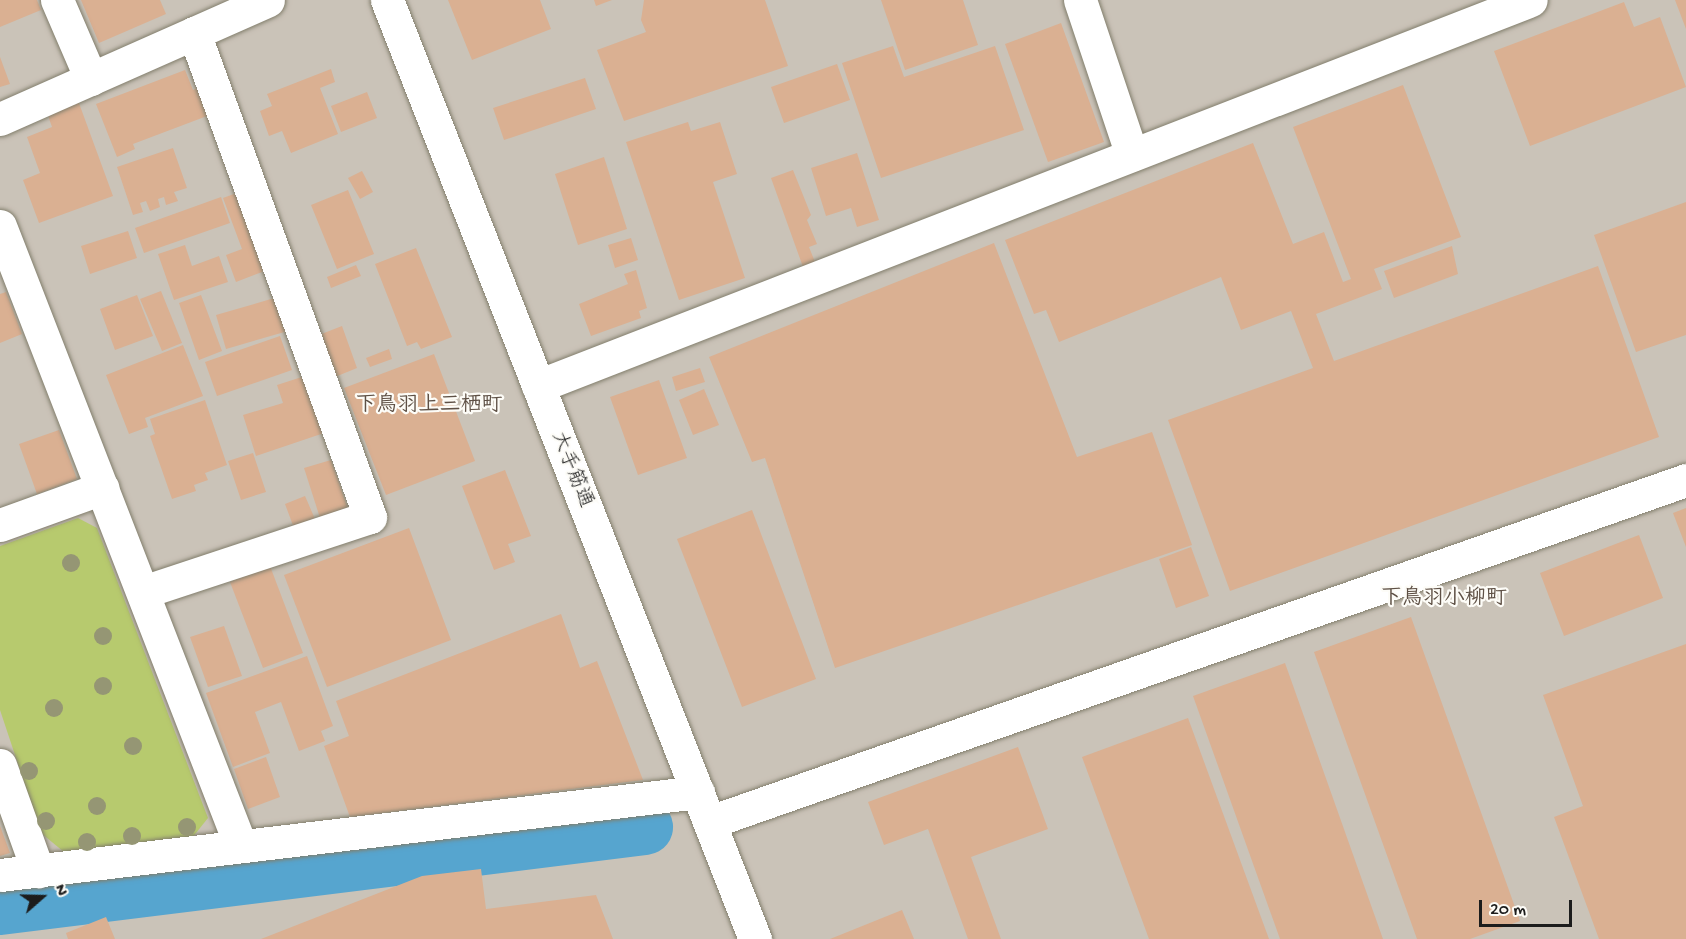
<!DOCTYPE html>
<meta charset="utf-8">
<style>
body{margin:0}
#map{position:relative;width:1686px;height:939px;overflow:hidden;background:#e7e0bc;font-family:"Gochi Hand","Klee One",sans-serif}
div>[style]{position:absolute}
.industrial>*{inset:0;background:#cac3b8}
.green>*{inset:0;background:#b7ca6e}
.river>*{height:56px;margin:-28px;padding:0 28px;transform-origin:28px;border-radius:28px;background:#56a5cf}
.building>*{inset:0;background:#dab092}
.roads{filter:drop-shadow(0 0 2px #827e6c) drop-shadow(0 0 2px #827e6c)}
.minor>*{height:33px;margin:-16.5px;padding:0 16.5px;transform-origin:16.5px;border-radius:16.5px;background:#fff}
.major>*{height:33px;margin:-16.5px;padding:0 16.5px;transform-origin:16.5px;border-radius:16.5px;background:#fff}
.trees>*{width:18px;height:18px;margin:-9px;border-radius:50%;background:#959674}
span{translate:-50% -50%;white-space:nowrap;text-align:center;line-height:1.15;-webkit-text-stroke:4.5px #fdfcf7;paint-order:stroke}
.street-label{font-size:20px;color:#1c1c1c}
.neighbourhood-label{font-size:21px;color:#5e5045;font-weight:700}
.north{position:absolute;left:12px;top:867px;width:60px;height:60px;-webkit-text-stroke:4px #fdfcf7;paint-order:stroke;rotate:70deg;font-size:16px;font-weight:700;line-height:24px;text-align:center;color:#1c1c1c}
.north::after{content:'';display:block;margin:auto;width:21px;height:27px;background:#1c1c1c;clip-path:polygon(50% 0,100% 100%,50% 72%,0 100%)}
.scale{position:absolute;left:1479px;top:900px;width:93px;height:27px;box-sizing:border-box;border:3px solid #1c1c1c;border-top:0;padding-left:8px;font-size:18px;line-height:21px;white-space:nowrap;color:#1c1c1c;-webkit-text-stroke:4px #fdfcf7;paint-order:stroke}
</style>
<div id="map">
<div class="industrial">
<i style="clip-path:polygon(0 0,1686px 0,1686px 939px,0 939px)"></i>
</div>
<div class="green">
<i style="clip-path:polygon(78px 518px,97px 528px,208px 818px,192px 838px,64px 852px,41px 833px,0 710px,0 546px)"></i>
</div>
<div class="river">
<i style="left:0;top:907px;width:650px;rotate:-7.07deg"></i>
</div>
<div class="building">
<i style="clip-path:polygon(0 0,37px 0,41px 10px,0 27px)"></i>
<i style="clip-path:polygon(81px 0,160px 0,166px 14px,99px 43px)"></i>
<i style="clip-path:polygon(448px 0,540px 0,551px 29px,472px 60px)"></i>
<i style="clip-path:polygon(594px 0,612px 0,596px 6px)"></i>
<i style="clip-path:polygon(644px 0,765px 0,788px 66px,624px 121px,597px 50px,646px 32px,641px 20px)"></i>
<i style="clip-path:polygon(881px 0,963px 0,978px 45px,905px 70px)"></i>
<i style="clip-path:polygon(1675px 0,1686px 0,1686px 29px)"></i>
<i style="clip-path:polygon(1624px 2px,1634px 27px,1660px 17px,1686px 87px,1530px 146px,1494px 51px)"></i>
<i style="clip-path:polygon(1061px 23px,1104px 142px,1048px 162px,1005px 44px)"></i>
<i style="clip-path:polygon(893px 46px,904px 77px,995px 46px,1024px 130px,881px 178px,842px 63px)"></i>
<i style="clip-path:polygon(0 57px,10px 84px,0 87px)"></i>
<i style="clip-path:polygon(837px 64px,850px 100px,784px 123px,771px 87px)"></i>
<i style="clip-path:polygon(331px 69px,335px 82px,320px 88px,338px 134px,291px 153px,282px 131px,269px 136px,260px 111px,272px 106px,267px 94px)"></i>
<i style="clip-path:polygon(185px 70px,193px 90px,204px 85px,215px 113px,133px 144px,135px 149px,117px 157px,96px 104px)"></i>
<i style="clip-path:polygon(585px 78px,596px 109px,504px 140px,493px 108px)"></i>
<i style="clip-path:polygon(1403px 85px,1461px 237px,1374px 269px,1382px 289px,1316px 314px,1334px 361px,1598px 266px,1659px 437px,1230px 591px,1168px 420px,1313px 368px,1291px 311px,1241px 330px,1221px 277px,1059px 342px,1046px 310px,1034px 314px,1005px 240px,1253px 143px,1293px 244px,1324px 232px,1343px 282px,1351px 279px,1293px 127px)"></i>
<i style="clip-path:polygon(367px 92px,377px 118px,341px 132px,331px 106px)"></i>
<i style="clip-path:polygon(76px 95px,113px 196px,39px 223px,23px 180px,40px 173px,27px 137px,52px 127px,45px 107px)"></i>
<i style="clip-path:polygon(688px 122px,691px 131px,720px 122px,737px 174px,713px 182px,745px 278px,679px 300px,626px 142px)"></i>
<i style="clip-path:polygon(173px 148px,187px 188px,174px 192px,178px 201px,166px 205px,164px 197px,158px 199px,160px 207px,150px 211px,146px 201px,140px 203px,143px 212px,133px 215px,117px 167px)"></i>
<i style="clip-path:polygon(857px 153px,879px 220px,857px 227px,851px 208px,826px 216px,811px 168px)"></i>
<i style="clip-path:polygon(604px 157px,627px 229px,578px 245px,555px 174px)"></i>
<i style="clip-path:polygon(793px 170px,811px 215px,807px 220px,817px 244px,809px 247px,815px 262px,803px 267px,771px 178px)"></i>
<i style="clip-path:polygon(362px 171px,373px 192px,360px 199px,348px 178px)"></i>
<i style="clip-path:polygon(348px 190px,374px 254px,337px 269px,311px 205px)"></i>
<i style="clip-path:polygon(242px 191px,270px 269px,236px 282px,226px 255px,242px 249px,223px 198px)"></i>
<i style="clip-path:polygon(221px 197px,230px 223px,144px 253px,135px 228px)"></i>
<i style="clip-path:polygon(1686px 202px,1686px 335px,1636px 352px,1594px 235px)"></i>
<i style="clip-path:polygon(128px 231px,137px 258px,90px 274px,81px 246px)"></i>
<i style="clip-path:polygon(631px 238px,638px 260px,615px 268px,608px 245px)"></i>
<i style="clip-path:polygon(994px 243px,1077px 457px,1152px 432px,1192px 545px,835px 668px,765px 458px,752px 462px,709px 357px)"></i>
<i style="clip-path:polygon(185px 245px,192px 266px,219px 256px,228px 282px,174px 300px,158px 254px)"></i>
<i style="clip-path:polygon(1452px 246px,1458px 274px,1394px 298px,1384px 271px)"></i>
<i style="clip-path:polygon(416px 248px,452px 337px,421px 349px,417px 342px,407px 346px,375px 264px)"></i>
<i style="clip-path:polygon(356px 265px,361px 276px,331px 288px,327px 277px)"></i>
<i style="clip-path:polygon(636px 270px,647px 308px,639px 311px,641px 318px,591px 336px,579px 304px,628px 284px,624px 274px)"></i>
<i style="clip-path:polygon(161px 291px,182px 343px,162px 351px,140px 299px)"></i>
<i style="clip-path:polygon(6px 292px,22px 334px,0 343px,0 294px)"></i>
<i style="clip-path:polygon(137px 295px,153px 336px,115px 350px,100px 309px)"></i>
<i style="clip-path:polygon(201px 295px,222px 351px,199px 360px,179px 303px)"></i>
<i style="clip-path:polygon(278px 297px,288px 331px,226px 349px,216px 315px)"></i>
<i style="clip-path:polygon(342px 326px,357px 368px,335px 377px,319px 335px)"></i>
<i style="clip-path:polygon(280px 336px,292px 370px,217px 396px,205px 362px)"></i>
<i style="clip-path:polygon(183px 345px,203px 396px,145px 418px,148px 427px,129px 434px,106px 375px)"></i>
<i style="clip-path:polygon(389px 349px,392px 359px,370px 367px,366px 358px)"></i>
<i style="clip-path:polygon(434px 354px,475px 461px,386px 495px,344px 388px)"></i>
<i style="clip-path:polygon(700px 368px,705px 382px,676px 391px,672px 377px)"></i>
<i style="clip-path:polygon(308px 375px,327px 432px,256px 456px,243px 415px,283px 403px,277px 385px)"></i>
<i style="clip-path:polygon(659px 380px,687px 458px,638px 475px,610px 397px)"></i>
<i style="clip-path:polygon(704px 389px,719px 425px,693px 435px,679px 400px)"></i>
<i style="clip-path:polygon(205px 400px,227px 465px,205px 473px,208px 480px,194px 485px,196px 491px,172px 499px,150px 436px,155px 434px,150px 419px)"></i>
<i style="clip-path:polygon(59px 430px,77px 479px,37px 494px,19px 444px)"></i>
<i style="clip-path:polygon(253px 453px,266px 492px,241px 500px,228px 461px)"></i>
<i style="clip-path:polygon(331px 460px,349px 512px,321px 521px,304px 468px)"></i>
<i style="clip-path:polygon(505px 470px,531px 536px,508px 544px,515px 562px,494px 570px,462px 486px)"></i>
<i style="clip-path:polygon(305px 496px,315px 519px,294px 528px,285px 504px)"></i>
<i style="clip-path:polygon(1686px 508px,1686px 547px,1673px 513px)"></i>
<i style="clip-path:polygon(752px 510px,816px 679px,742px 707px,677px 539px)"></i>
<i style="clip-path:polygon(409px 528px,451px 640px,327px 687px,284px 575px)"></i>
<i style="clip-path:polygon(1639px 535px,1663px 598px,1564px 636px,1540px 573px)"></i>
<i style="clip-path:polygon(1191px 547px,1209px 596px,1176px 608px,1159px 559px)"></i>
<i style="clip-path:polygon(270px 566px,303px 653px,263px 668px,230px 582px)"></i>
<i style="clip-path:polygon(561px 614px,580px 668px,597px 661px,643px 780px,350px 817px,324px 746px,349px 736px,336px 701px)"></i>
<i style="clip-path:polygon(1411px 617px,1520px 921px,1470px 939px,1417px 939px,1314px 652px)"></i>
<i style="clip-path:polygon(224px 626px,242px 676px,208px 687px,190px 637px)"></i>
<i style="clip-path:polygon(1686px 644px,1686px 939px,1599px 939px,1554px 817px,1583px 806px,1543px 695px)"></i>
<i style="clip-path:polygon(307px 656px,333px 726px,321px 731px,325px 741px,299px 751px,281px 702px,255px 712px,270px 753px,233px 767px,206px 693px)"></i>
<i style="clip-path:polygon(1285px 663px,1383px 939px,1280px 939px,1193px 696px)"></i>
<i style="clip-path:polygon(1188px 718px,1269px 939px,1149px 939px,1082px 757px)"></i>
<i style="clip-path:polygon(1018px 747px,1048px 829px,971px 857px,1001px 939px,968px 939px,928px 829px,884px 845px,868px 802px)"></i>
<i style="clip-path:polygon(266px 757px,280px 797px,248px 809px,234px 769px)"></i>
<i style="clip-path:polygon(0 826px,10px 853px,0 856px)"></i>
<i style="clip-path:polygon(481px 869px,486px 909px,596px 895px,613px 939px,261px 939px,422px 876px)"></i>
<i style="clip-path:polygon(902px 910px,914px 939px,830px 939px)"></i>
<i style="clip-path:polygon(106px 917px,115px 939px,68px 939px,66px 933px)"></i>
</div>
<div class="roads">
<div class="minor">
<i style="left:57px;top:0;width:86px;rotate:66.7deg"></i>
<i style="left:1080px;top:0;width:163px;rotate:71.5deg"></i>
<i style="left:0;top:119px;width:293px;rotate:-23.9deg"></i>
<i style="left:0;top:226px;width:663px;rotate:68.78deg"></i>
<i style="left:538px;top:386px;width:1065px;rotate:-21.24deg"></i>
<i style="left:0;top:525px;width:109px;rotate:-19.9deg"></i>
<i style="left:143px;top:592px;width:239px;rotate:-18.3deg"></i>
<i style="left:370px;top:517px;width:515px;rotate:-109.98deg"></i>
<i style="left:0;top:765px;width:113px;rotate:70.3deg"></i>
<i style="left:710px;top:822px;width:1034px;rotate:-19.31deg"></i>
<i style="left:0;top:875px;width:703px;rotate:-6.78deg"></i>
</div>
<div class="major">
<i style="left:387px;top:0;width:1009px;rotate:68.6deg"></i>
</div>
</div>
<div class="trees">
<i style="left:71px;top:563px"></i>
<i style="left:103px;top:636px"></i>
<i style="left:103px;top:686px"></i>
<i style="left:54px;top:708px"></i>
<i style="left:133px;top:746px"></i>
<i style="left:29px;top:771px"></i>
<i style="left:97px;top:806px"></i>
<i style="left:46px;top:821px"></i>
<i style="left:187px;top:827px"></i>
<i style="left:132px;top:836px"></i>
<i style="left:87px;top:842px"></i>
</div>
<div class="street-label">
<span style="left:571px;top:470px;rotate:68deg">大手筋通</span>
</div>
<div class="neighbourhood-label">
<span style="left:429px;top:407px">下鳥羽上三栖町</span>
<span style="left:1444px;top:600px">下鳥羽小柳町</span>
</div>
<div class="north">N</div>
<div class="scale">20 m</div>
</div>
